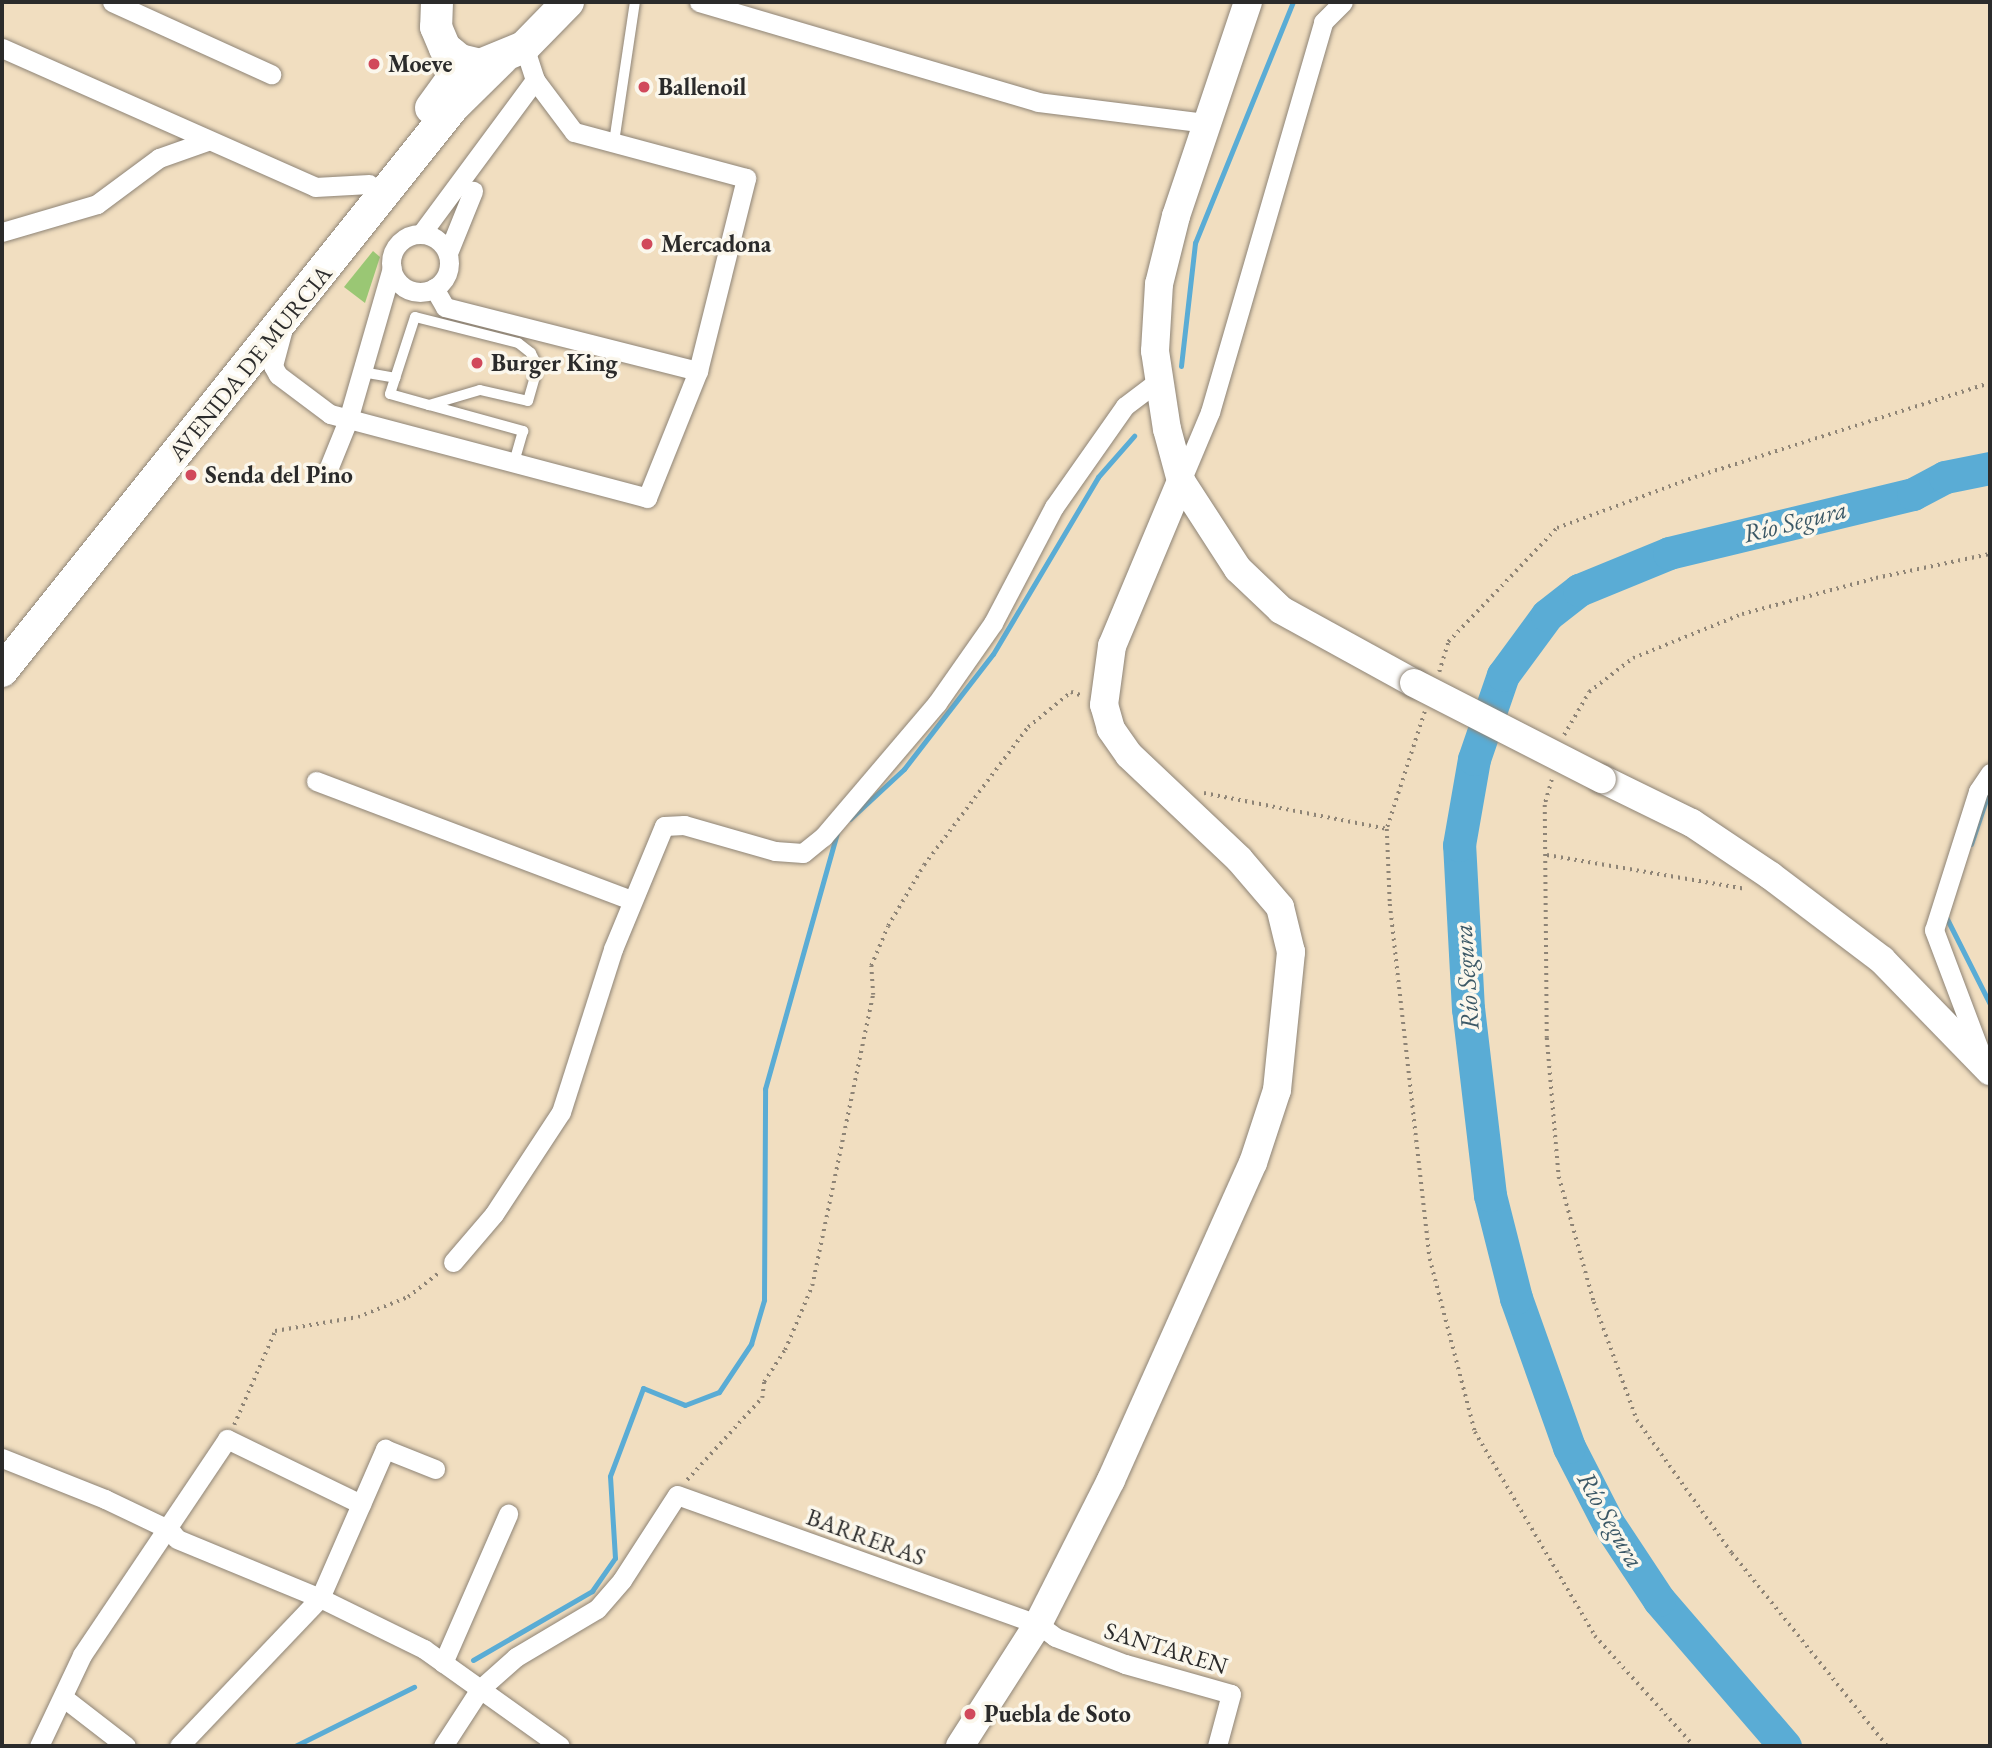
<!DOCTYPE html>
<meta charset="utf-8">
<style>
body{margin:0}
#map{position:relative;width:1992px;height:1748px;overflow:hidden;background:#f1dec0;font-family:"EB Garamond",serif}
div>[style]{position:absolute}
.green>*{inset:0;background:#9ac774}
.stream>*{height:5px;margin:-2.5px;padding:0 2.5px;transform-origin:2.5px;border-radius:2.5px;background:#5aacd5}
.river>*{height:33px;margin:-16.5px;padding:0 16.5px;transform-origin:16.5px;border-radius:16.5px;background:#5aacd5}
.path>*{height:3.5px;margin-top:-1.75px;transform-origin:0;background:repeating-linear-gradient(90deg,#8e8476 0 2px,transparent 0 7px)}
.roads{filter:drop-shadow(0 0 2px #8e8476) drop-shadow(0 0 2px #8e8476)}
.service>*{height:10px;margin:-5px;padding:0 5px;transform-origin:5px;border-radius:5px;background:#fff}
.minor>*{height:19px;margin:-9.5px;padding:0 9.5px;transform-origin:9.5px;border-radius:9.5px;background:#fff}
.minor>.ring{margin:-9.5px;padding:0;box-sizing:content-box;background:none;border:19px solid #fff;border-radius:50%}
.secondary>*{height:28px;margin:-14px;padding:0 14px;transform-origin:14px;border-radius:14px;background:#fff}
.primary>*{height:32px;margin:-16px;padding:0 16px;transform-origin:16px;border-radius:16px;background:#fff}
.bridges{filter:drop-shadow(0 0 2px #8e8476) drop-shadow(0 0 2px #8e8476)}
.secondary-bridge>*{height:28px;margin:-14px;padding:0 14px;transform-origin:14px;border-radius:14px;background:#fff}
.dots>*{width:19px;height:19px;translate:-50% -50%;box-sizing:border-box;border:4px solid #fbf7ec;border-radius:50%}
span{translate:-50% -50%;white-space:nowrap;text-align:center;line-height:1.15;-webkit-text-stroke:7px #fbf7ec;paint-order:stroke}
.poi-label{font-size:24px;color:#2b2b2b;font-weight:700}
.left{translate:0 -50%;text-align:left}
.street-label{font-size:24px;color:#2b2b2b}
.water-label{font-size:26px;color:#3b5866;font-style:italic}
.frame{position:absolute;inset:0;border:4px solid #2b2b2b;pointer-events:none}
</style>
<div id="map">
<div class="green">
<i style="clip-path:polygon(373px 251px,380px 257px,365px 303px,344px 287px)"></i>
</div>
<div class="stream">
<i style="left:1181px;top:366px;width:124px;rotate:-83.5deg"></i>
<i style="left:1195px;top:243px;width:260px;rotate:-67.9deg"></i>
<i style="left:850px;top:819px;width:74px;rotate:-42.8deg"></i>
<i style="left:904px;top:769px;width:145px;rotate:-52.3deg"></i>
<i style="left:993px;top:654px;width:206px;rotate:-59.3deg"></i>
<i style="left:1098px;top:477px;width:55px;rotate:-48.7deg"></i>
<i style="left:1971px;top:844px;width:59px;rotate:-71.3deg"></i>
<i style="left:1946px;top:917px;width:97px;rotate:63.2deg"></i>
<i style="left:473px;top:1660px;width:138px;rotate:-30.1deg"></i>
<i style="left:592px;top:1591px;width:40px;rotate:-55.1deg"></i>
<i style="left:615px;top:1558px;width:82px;rotate:-93.5deg"></i>
<i style="left:610px;top:1476px;width:94px;rotate:-69.4deg"></i>
<i style="left:643px;top:1388px;width:45px;rotate:22deg"></i>
<i style="left:685px;top:1405px;width:36px;rotate:-21deg"></i>
<i style="left:719px;top:1392px;width:58px;rotate:-56.3deg"></i>
<i style="left:751px;top:1344px;width:46px;rotate:-73.5deg"></i>
<i style="left:764px;top:1300px;width:211px;rotate:-89.7deg"></i>
<i style="left:765px;top:1089px;width:269px;rotate:-74.3deg"></i>
<i style="left:295px;top:1746px;width:133px;rotate:-26.4deg"></i>
</div>
<div class="river">
<i style="left:1785px;top:1746px;width:193px;rotate:-130.8deg"></i>
<i style="left:1659px;top:1600px;width:92px;rotate:-123.5deg"></i>
<i style="left:1608px;top:1523px;width:85px;rotate:-117.2deg"></i>
<i style="left:1569px;top:1447px;width:158px;rotate:-109.6deg"></i>
<i style="left:1516px;top:1298px;width:106px;rotate:-104.2deg"></i>
<i style="left:1490px;top:1195px;width:187px;rotate:-96.7deg"></i>
<i style="left:1468px;top:1009px;width:164px;rotate:-93.1deg"></i>
<i style="left:1459px;top:845px;width:87px;rotate:-80.1deg"></i>
<i style="left:1474px;top:759px;width:89px;rotate:-71deg"></i>
<i style="left:1503px;top:675px;width:74px;rotate:-53.7deg"></i>
<i style="left:1547px;top:615px;width:41px;rotate:-38deg"></i>
<i style="left:1579px;top:590px;width:97px;rotate:-22.3deg"></i>
<i style="left:1669px;top:553px;width:251px;rotate:-13.6deg"></i>
<i style="left:1913px;top:494px;width:36px;rotate:-28deg"></i>
<i style="left:1945px;top:477px;width:46px;rotate:-11.3deg"></i>
</div>
<div class="path">
<i style="left:1439px;top:672px;width:31px;rotate:-73deg"></i>
<i style="left:1448px;top:642px;width:158px;rotate:-46.3deg"></i>
<i style="left:1557px;top:528px;width:147px;rotate:-20.3deg"></i>
<i style="left:1695px;top:477px;width:310px;rotate:-17.7deg"></i>
<i style="left:1425px;top:712px;width:123px;rotate:108deg"></i>
<i style="left:1387px;top:829px;width:75px;rotate:87.7deg"></i>
<i style="left:1390px;top:904px;width:357px;rotate:83.6deg"></i>
<i style="left:1430px;top:1259px;width:179px;rotate:75.4deg"></i>
<i style="left:1475px;top:1432px;width:237px;rotate:59.5deg"></i>
<i style="left:1595px;top:1636px;width:148px;rotate:48deg"></i>
<i style="left:1564px;top:735px;width:50px;rotate:-59.8deg"></i>
<i style="left:1589px;top:692px;width:56px;rotate:-37.7deg"></i>
<i style="left:1633px;top:658px;width:118px;rotate:-22deg"></i>
<i style="left:1742px;top:614px;width:139px;rotate:-15deg"></i>
<i style="left:1876px;top:578px;width:116px;rotate:-11.9deg"></i>
<i style="left:1552px;top:780px;width:26px;rotate:106deg"></i>
<i style="left:1545px;top:805px;width:233px;rotate:89.5deg"></i>
<i style="left:1547px;top:1038px;width:140px;rotate:85.1deg"></i>
<i style="left:1559px;top:1177px;width:130px;rotate:74.4deg"></i>
<i style="left:1594px;top:1302px;width:126px;rotate:70deg"></i>
<i style="left:1637px;top:1420px;width:163px;rotate:54.5deg"></i>
<i style="left:1732px;top:1553px;width:248px;rotate:51.2deg"></i>
<i style="left:1204px;top:793px;width:187px;rotate:11.1deg"></i>
<i style="left:1547px;top:855px;width:202px;rotate:9.7deg"></i>
<i style="left:234px;top:1425px;width:103px;rotate:-66.4deg"></i>
<i style="left:275px;top:1331px;width:84px;rotate:-9.6deg"></i>
<i style="left:358px;top:1317px;width:54px;rotate:-21.8deg"></i>
<i style="left:408px;top:1297px;width:39px;rotate:-38deg"></i>
<i style="left:687px;top:1480px;width:111px;rotate:-47.6deg"></i>
<i style="left:762px;top:1398px;width:16px;rotate:-83deg"></i>
<i style="left:764px;top:1382px;width:38px;rotate:-57deg"></i>
<i style="left:785px;top:1350px;width:69px;rotate:-67.1deg"></i>
<i style="left:812px;top:1286px;width:297px;rotate:-78.2deg"></i>
<i style="left:873px;top:995px;width:29px;rotate:-94deg"></i>
<i style="left:871px;top:966px;width:43px;rotate:-67deg"></i>
<i style="left:888px;top:926px;width:71px;rotate:-59.5deg"></i>
<i style="left:924px;top:865px;width:173px;rotate:-53deg"></i>
<i style="left:1028px;top:727px;width:55px;rotate:-39.1deg"></i>
<i style="left:1071px;top:692px;width:13px;rotate:18deg"></i>
</div>
<div class="roads">
<div class="service">
<i style="left:614px;top:142px;width:142px;rotate:-81.5deg"></i>
<i style="left:362px;top:372px;width:34px;rotate:10deg"></i>
<i style="left:429px;top:405px;width:53px;rotate:-16.4deg"></i>
<i style="left:480px;top:390px;width:49px;rotate:12.9deg"></i>
<i style="left:528px;top:401px;width:35px;rotate:-74deg"></i>
<i style="left:538px;top:367px;width:16px;rotate:-117deg"></i>
<i style="left:531px;top:353px;width:16px;rotate:-142deg"></i>
<i style="left:518px;top:343px;width:106px;rotate:-165.8deg"></i>
<i style="left:415px;top:317px;width:81px;rotate:108deg"></i>
<i style="left:390px;top:394px;width:41px;rotate:15.8deg"></i>
<i style="left:429px;top:405px;width:98px;rotate:15.5deg"></i>
<i style="left:523px;top:431px;width:33px;rotate:106deg"></i>
</div>
<div class="minor">
<i style="left:112px;top:2px;width:175px;rotate:24.4deg"></i>
<i style="left:699px;top:2px;width:353px;rotate:16.4deg"></i>
<i style="left:1038px;top:102px;width:169px;rotate:7.1deg"></i>
<i style="left:2px;top:48px;width:342px;rotate:23.9deg"></i>
<i style="left:315px;top:187px;width:54px;rotate:-3.2deg"></i>
<i style="left:2px;top:232px;width:99px;rotate:-16.4deg"></i>
<i style="left:97px;top:204px;width:77px;rotate:-36.6deg"></i>
<i style="left:159px;top:158px;width:51px;rotate:-19.5deg"></i>
<i style="left:421px;top:234px;width:192px;rotate:-53.5deg"></i>
<i class="ring" style="left:391px;top:234px;width:39px;height:39px"></i>
<i style="left:448px;top:253px;width:67px;rotate:-68deg"></i>
<i style="left:434px;top:288px;width:22px;rotate:60deg"></i>
<i style="left:445px;top:307px;width:261px;rotate:14.2deg"></i>
<i style="left:282px;top:332px;width:35px;rotate:105deg"></i>
<i style="left:273px;top:366px;width:10px;rotate:61deg"></i>
<i style="left:278px;top:375px;width:65px;rotate:36.9deg"></i>
<i style="left:330px;top:414px;width:328px;rotate:14.8deg"></i>
<i style="left:647px;top:498px;width:137px;rotate:-68.1deg"></i>
<i style="left:698px;top:371px;width:199px;rotate:-76deg"></i>
<i style="left:746px;top:178px;width:178px;rotate:-165deg"></i>
<i style="left:574px;top:132px;width:65px;rotate:-126.9deg"></i>
<i style="left:535px;top:80px;width:35px;rotate:-108deg"></i>
<i style="left:329px;top:467px;width:51px;rotate:-68deg"></i>
<i style="left:348px;top:420px;width:158px;rotate:-73.9deg"></i>
<i style="left:1181px;top:481px;width:75px;rotate:-67.2deg"></i>
<i style="left:1210px;top:412px;width:406px;rotate:-73.8deg"></i>
<i style="left:1323px;top:22px;width:28px;rotate:-45deg"></i>
<i style="left:316px;top:781px;width:337px;rotate:20.7deg"></i>
<i style="left:1982px;top:1057px;width:136px;rotate:-110.7deg"></i>
<i style="left:1934px;top:930px;width:146px;rotate:-72.4deg"></i>
<i style="left:1978px;top:791px;width:22px;rotate:-56deg"></i>
<i style="left:453px;top:1262px;width:63px;rotate:-49.5deg"></i>
<i style="left:494px;top:1214px;width:122px;rotate:-56.7deg"></i>
<i style="left:561px;top:1112px;width:171px;rotate:-72.3deg"></i>
<i style="left:613px;top:949px;width:133px;rotate:-67.5deg"></i>
<i style="left:664px;top:826px;width:20px;rotate:-3deg"></i>
<i style="left:684px;top:825px;width:95px;rotate:15.9deg"></i>
<i style="left:775px;top:851px;width:28px;rotate:4deg"></i>
<i style="left:803px;top:853px;width:26px;rotate:-39deg"></i>
<i style="left:823px;top:837px;width:176px;rotate:-49.6deg"></i>
<i style="left:937px;top:703px;width:98px;rotate:-55deg"></i>
<i style="left:993px;top:623px;width:131px;rotate:-62.3deg"></i>
<i style="left:1054px;top:507px;width:123px;rotate:-54.9deg"></i>
<i style="left:1125px;top:406px;width:41px;rotate:-37.1deg"></i>
<i style="left:2px;top:1458px;width:111px;rotate:21.7deg"></i>
<i style="left:105px;top:1499px;width:72px;rotate:25.5deg"></i>
<i style="left:170px;top:1530px;width:11px;rotate:52deg"></i>
<i style="left:177px;top:1539px;width:155px;rotate:22.4deg"></i>
<i style="left:320px;top:1598px;width:116px;rotate:26.1deg"></i>
<i style="left:424px;top:1649px;width:167px;rotate:35.5deg"></i>
<i style="left:443px;top:1663px;width:163px;rotate:-66.4deg"></i>
<i style="left:64px;top:1698px;width:78px;rotate:37.7deg"></i>
<i style="left:39px;top:1746px;width:101px;rotate:-64.7deg"></i>
<i style="left:82px;top:1655px;width:260px;rotate:-56.1deg"></i>
<i style="left:227px;top:1439px;width:149px;rotate:25.9deg"></i>
<i style="left:179px;top:1746px;width:204px;rotate:-46.4deg"></i>
<i style="left:320px;top:1598px;width:163px;rotate:-66.4deg"></i>
<i style="left:385px;top:1449px;width:54px;rotate:21.8deg"></i>
<i style="left:443px;top:1746px;width:68px;rotate:-57deg"></i>
<i style="left:480px;top:1689px;width:48px;rotate:-41.6deg"></i>
<i style="left:516px;top:1657px;width:94px;rotate:-30.7deg"></i>
<i style="left:597px;top:1609px;width:38px;rotate:-49deg"></i>
<i style="left:622px;top:1580px;width:101px;rotate:-57.1deg"></i>
<i style="left:677px;top:1495px;width:383px;rotate:19.7deg"></i>
<i style="left:1038px;top:1624px;width:21px;rotate:37deg"></i>
<i style="left:1055px;top:1637px;width:75px;rotate:21.1deg"></i>
<i style="left:1125px;top:1664px;width:110px;rotate:15.8deg"></i>
<i style="left:1231px;top:1694px;width:54px;rotate:105.1deg"></i>
</div>
<div class="secondary">
<i style="left:1248px;top:2px;width:226px;rotate:108.6deg"></i>
<i style="left:1176px;top:216px;width:70px;rotate:104deg"></i>
<i style="left:1159px;top:284px;width:67px;rotate:93.4deg"></i>
<i style="left:1155px;top:351px;width:79px;rotate:81.3deg"></i>
<i style="left:1167px;top:429px;width:54px;rotate:74.9deg"></i>
<i style="left:1181px;top:481px;width:105px;rotate:57.1deg"></i>
<i style="left:1238px;top:569px;width:59px;rotate:43.6deg"></i>
<i style="left:1281px;top:610px;width:152px;rotate:28.8deg"></i>
<i style="left:1602px;top:779px;width:100px;rotate:26.1deg"></i>
<i style="left:1692px;top:823px;width:95px;rotate:33.9deg"></i>
<i style="left:1771px;top:876px;width:139px;rotate:37.1deg"></i>
<i style="left:1882px;top:960px;width:155px;rotate:45.8deg"></i>
<i style="left:960px;top:1746px;width:145px;rotate:-57.4deg"></i>
<i style="left:1038px;top:1624px;width:161px;rotate:-63.1deg"></i>
<i style="left:1111px;top:1480px;width:347px;rotate:-65.9deg"></i>
<i style="left:1253px;top:1163px;width:77px;rotate:-71.8deg"></i>
<i style="left:1277px;top:1090px;width:139px;rotate:-84.2deg"></i>
<i style="left:1291px;top:952px;width:46px;rotate:-103.7deg"></i>
<i style="left:1280px;top:907px;width:63px;rotate:-130.5deg"></i>
<i style="left:1239px;top:859px;width:151px;rotate:-136.6deg"></i>
<i style="left:1129px;top:755px;width:32px;rotate:-125deg"></i>
<i style="left:1111px;top:729px;width:25px;rotate:-106deg"></i>
<i style="left:1104px;top:705px;width:60px;rotate:-82.3deg"></i>
<i style="left:1112px;top:646px;width:179px;rotate:-67.3deg"></i>
</div>
<div class="primary">
<i style="left:437px;top:2px;width:25px;rotate:92deg"></i>
<i style="left:436px;top:27px;width:23px;rotate:67deg"></i>
<i style="left:445px;top:48px;width:19px;rotate:39deg"></i>
<i style="left:460px;top:60px;width:21px;rotate:14deg"></i>
<i style="left:480px;top:65px;width:48px;rotate:-22.2deg"></i>
<i style="left:524px;top:47px;width:63px;rotate:-45.6deg"></i>
<i style="left:431px;top:108px;width:34px;rotate:-54deg"></i>
<i style="left:451px;top:80px;width:27px;rotate:-90deg"></i>
<i style="left:2px;top:671px;width:724px;rotate:-51.34deg"></i>
<i style="left:454px;top:106px;width:67px;rotate:-44.4deg"></i>
</div>
</div>
<div class="bridges">
<div class="secondary-bridge">
<i style="left:1414px;top:683px;width:211px;rotate:27.1deg"></i>
</div>
</div>
<div class="dots">
<i style="left:374px;top:64px;background:#d1495b"></i>
<i style="left:644px;top:87px;background:#d1495b"></i>
<i style="left:647px;top:244px;background:#d1495b"></i>
<i style="left:477px;top:363px;background:#d1495b"></i>
<i style="left:191px;top:475px;background:#d1495b"></i>
<i style="left:970px;top:1714px;background:#d1495b"></i>
</div>
<div class="poi-label">
<span class="left" style="left:388px;top:64px">Moeve</span>
<span class="left" style="left:658px;top:87px">Ballenoil</span>
<span class="left" style="left:661px;top:244px">Mercadona</span>
<span class="left" style="left:491px;top:363px">Burger King</span>
<span class="left" style="left:205px;top:475px">Senda del Pino</span>
<span class="left" style="left:984px;top:1714px">Puebla de Soto</span>
</div>
<div class="street-label">
<span style="left:250px;top:363px;rotate:-51deg">AVENIDA DE MURCIA</span>
<span style="left:866px;top:1537px;rotate:20deg">BARRERAS</span>
<span style="left:1166px;top:1648px;rotate:17deg">SANTAREN</span>
</div>
<div class="water-label">
<span style="left:1795px;top:522px;rotate:-14deg">Río Segura</span>
<span style="left:1467px;top:977px;rotate:-94deg">Río Segura</span>
<span style="left:1610px;top:1520px;rotate:60deg">Río Segura</span>
</div>
<div class="frame"></div>
</div>
